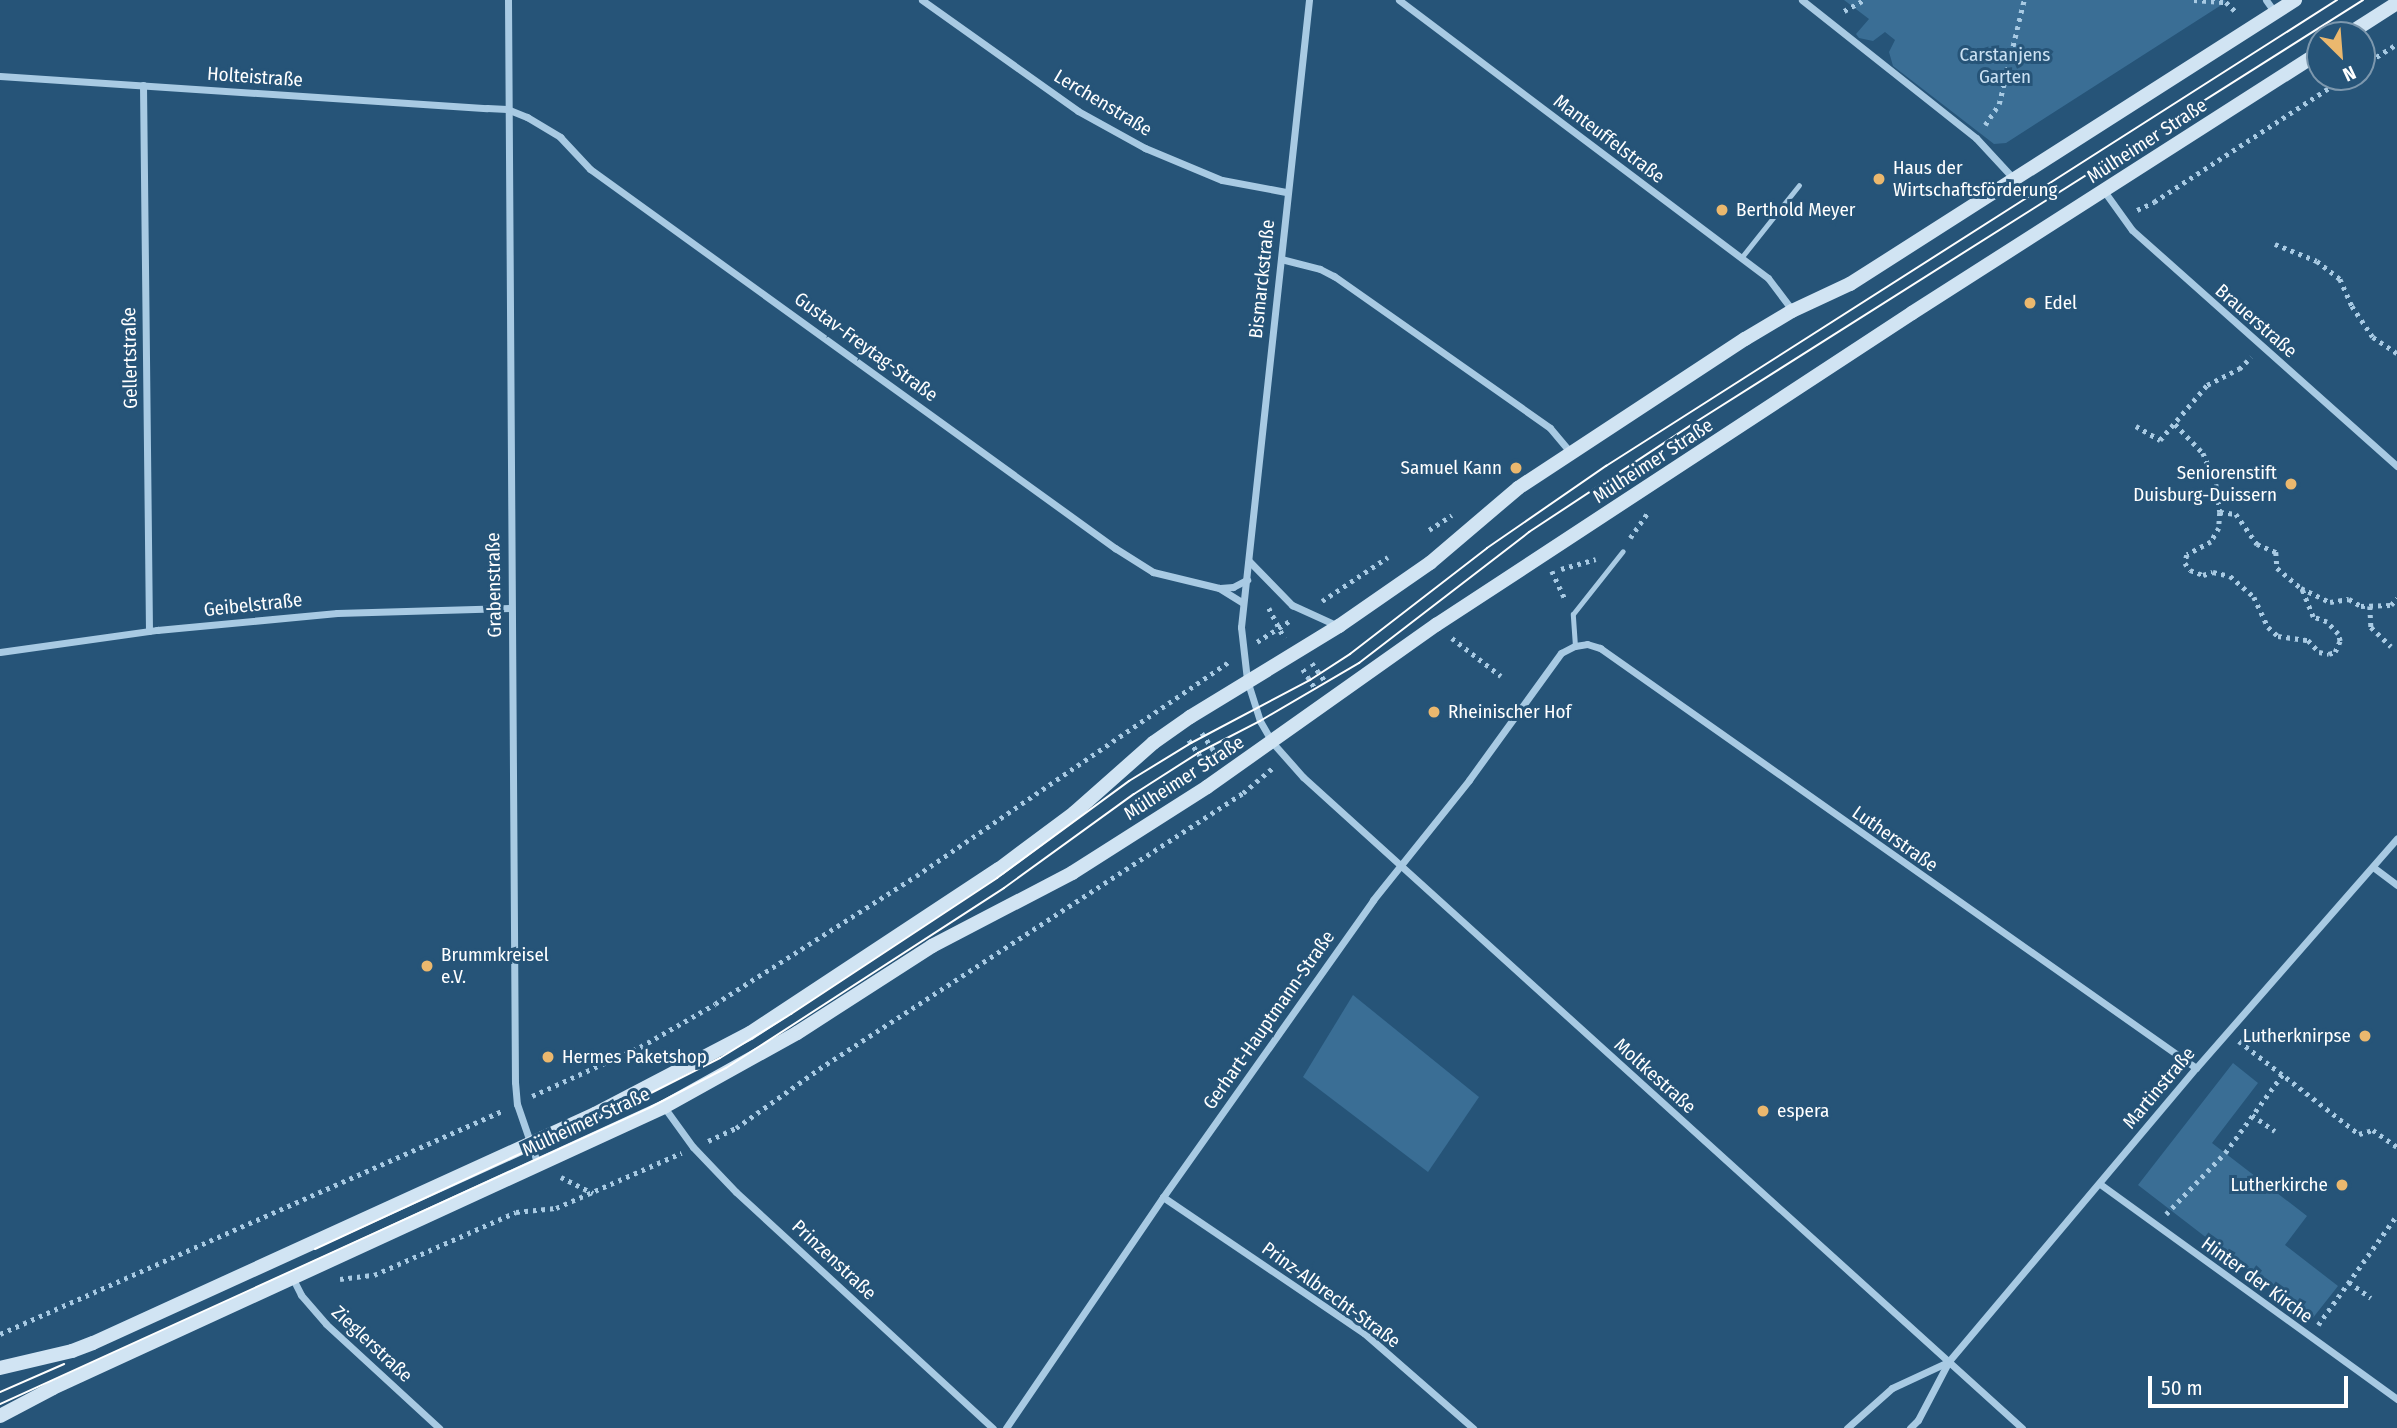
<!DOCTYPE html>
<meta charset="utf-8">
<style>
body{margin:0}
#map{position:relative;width:2397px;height:1428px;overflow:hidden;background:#265478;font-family:"Fira Sans Condensed",sans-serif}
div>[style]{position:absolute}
.green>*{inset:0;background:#3a6e95}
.path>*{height:4.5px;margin-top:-2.25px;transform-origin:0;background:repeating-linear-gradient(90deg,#a8cae3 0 3.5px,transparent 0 8.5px)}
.lane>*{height:5px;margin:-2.5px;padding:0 2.5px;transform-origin:2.5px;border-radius:2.5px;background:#a8cae3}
.street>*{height:7px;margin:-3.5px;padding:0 3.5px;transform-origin:3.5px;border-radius:3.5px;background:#a8cae3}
.secondary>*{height:14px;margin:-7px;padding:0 7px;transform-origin:7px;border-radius:7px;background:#d1e4f3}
.tram>*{height:2px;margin:-1px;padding:0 1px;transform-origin:1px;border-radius:1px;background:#fff}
.dots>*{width:19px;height:19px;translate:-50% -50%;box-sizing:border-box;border:4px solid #265478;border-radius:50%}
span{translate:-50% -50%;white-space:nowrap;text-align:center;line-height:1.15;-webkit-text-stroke:6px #265478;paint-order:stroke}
.park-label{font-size:19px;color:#cbe1f3}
.street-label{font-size:19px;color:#fff}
.poi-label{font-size:19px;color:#fff}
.left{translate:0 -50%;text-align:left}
.right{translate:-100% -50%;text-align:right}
.north{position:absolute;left:2306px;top:21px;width:70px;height:70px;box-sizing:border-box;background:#265478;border:2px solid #7d98ae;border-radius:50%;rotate:155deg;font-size:19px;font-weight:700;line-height:28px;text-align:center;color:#fff}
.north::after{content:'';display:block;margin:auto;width:24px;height:32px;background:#ebb86e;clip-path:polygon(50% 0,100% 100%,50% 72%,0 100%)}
.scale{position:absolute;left:2148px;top:1376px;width:200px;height:32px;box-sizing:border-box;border:4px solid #fff;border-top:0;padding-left:9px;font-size:21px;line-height:24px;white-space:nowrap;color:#fff;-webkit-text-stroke:5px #265478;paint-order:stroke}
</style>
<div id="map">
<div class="green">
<i style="clip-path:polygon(1844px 0,2224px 0,2226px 2px,2006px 143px,1994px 144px,1893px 66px,1889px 52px,1895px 40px,1885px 32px,1873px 41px,1859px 38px,1856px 34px,1869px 19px)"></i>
<i style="clip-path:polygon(1353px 995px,1479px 1097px,1428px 1172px,1303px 1077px)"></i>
<i style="clip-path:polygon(2233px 1063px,2258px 1083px,2212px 1143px,2307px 1216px,2285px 1245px,2338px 1286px,2312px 1319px,2138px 1185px)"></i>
</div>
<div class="path">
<i style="left:2194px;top:0;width:32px;rotate:4deg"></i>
<i style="left:2226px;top:2px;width:14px;rotate:45deg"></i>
<i style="left:1844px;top:11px;width:23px;rotate:-29deg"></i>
<i style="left:2362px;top:66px;width:41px;rotate:-32.2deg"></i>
<i style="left:1985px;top:125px;width:25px;rotate:-56deg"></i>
<i style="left:1999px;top:104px;width:107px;rotate:-76.5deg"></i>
<i style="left:2137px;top:210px;width:19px;rotate:-25deg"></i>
<i style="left:2154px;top:202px;width:229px;rotate:-33.1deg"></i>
<i style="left:2275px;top:244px;width:45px;rotate:22deg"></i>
<i style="left:2317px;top:261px;width:29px;rotate:38deg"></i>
<i style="left:2340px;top:279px;width:30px;rotate:66deg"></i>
<i style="left:2352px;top:306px;width:37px;rotate:56deg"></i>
<i style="left:2373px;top:337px;width:29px;rotate:34deg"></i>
<i style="left:2175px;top:424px;width:40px;rotate:46deg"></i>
<i style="left:2203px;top:453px;width:34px;rotate:67deg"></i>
<i style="left:2216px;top:484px;width:28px;rotate:82deg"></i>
<i style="left:2220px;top:512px;width:16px;rotate:94deg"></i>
<i style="left:2219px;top:528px;width:16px;rotate:120deg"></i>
<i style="left:2211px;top:542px;width:27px;rotate:152deg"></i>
<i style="left:2187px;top:555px;width:8px;rotate:104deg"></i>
<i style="left:2185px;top:563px;width:9px;rotate:54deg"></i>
<i style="left:2190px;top:570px;width:14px;rotate:21deg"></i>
<i style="left:2203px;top:575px;width:10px;rotate:-17deg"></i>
<i style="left:2213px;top:572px;width:17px;rotate:13deg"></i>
<i style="left:2230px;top:576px;width:32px;rotate:41deg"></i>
<i style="left:2254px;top:597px;width:33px;rotate:65deg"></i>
<i style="left:2268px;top:627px;width:13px;rotate:42deg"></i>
<i style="left:2278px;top:636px;width:30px;rotate:8deg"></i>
<i style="left:2308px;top:640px;width:16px;rotate:47deg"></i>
<i style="left:2319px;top:652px;width:10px;rotate:11deg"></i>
<i style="left:2329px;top:654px;width:6px;rotate:-18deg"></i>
<i style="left:2335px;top:652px;width:12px;rotate:-66deg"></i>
<i style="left:2340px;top:641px;width:7px;rotate:-106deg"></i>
<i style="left:2338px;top:634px;width:16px;rotate:-133deg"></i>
<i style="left:2327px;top:622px;width:15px;rotate:-160deg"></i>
<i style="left:2313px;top:617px;width:31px;rotate:-112deg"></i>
<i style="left:2136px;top:426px;width:28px;rotate:30deg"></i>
<i style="left:2160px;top:440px;width:72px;rotate:-49.5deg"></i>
<i style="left:2207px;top:385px;width:36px;rotate:-27deg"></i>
<i style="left:2239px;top:369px;width:17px;rotate:-45deg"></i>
<i style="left:2220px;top:512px;width:16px;rotate:7deg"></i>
<i style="left:2236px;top:514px;width:37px;rotate:55deg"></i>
<i style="left:2257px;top:544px;width:21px;rotate:23deg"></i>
<i style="left:2276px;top:552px;width:16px;rotate:86deg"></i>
<i style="left:2277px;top:568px;width:31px;rotate:40deg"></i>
<i style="left:2301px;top:588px;width:32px;rotate:26deg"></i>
<i style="left:2330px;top:602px;width:19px;rotate:-9deg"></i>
<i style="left:2349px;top:599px;width:14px;rotate:30deg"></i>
<i style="left:2361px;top:606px;width:30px;rotate:-2deg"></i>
<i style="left:2391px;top:605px;width:9px;rotate:-49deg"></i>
<i style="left:1429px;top:530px;width:27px;rotate:-33deg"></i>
<i style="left:1630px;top:538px;width:33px;rotate:-55deg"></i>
<i style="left:1561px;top:569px;width:36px;rotate:-16deg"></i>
<i style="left:1552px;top:571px;width:33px;rotate:65deg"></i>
<i style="left:1322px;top:601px;width:79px;rotate:-33.7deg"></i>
<i style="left:2370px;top:606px;width:21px;rotate:87deg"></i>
<i style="left:2371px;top:627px;width:28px;rotate:44deg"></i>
<i style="left:1269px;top:608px;width:34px;rotate:63deg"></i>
<i style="left:1452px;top:638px;width:62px;rotate:37.8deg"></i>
<i style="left:1257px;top:642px;width:40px;rotate:-32.9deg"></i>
<i style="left:1312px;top:663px;width:22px;rotate:54deg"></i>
<i style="left:1303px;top:669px;width:22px;rotate:58deg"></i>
<i style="left:1202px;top:733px;width:30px;rotate:56deg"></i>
<i style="left:1189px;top:740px;width:29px;rotate:55deg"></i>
<i style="left:2239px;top:1041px;width:152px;rotate:37.8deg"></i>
<i style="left:2359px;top:1134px;width:15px;rotate:-16deg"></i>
<i style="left:2373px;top:1130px;width:29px;rotate:35deg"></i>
<i style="left:532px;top:1096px;width:119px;rotate:-24.4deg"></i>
<i style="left:640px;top:1047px;width:86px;rotate:-29.8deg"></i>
<i style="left:715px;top:1004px;width:238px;rotate:-32.5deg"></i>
<i style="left:916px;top:876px;width:381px;rotate:-34.4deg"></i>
<i style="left:2252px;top:1115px;width:28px;rotate:35deg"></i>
<i style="left:708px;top:1141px;width:31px;rotate:-25deg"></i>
<i style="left:736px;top:1128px;width:102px;rotate:-35.4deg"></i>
<i style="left:819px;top:1069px;width:506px;rotate:-33.06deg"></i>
<i style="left:1243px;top:793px;width:42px;rotate:-40.2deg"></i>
<i style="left:561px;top:1177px;width:36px;rotate:27deg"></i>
<i style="left:2166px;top:1214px;width:85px;rotate:-46deg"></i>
<i style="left:2225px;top:1153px;width:97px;rotate:-53.8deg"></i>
<i style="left:340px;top:1279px;width:34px;rotate:-7deg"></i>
<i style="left:374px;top:1275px;width:155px;rotate:-23.9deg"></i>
<i style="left:516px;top:1212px;width:40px;rotate:-5.7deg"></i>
<i style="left:556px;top:1208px;width:137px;rotate:-23.7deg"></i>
<i style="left:2349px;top:1282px;width:27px;rotate:36deg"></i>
<i style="left:2318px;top:1325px;width:135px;rotate:-54.3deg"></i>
<i style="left:0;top:1334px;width:549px;rotate:-23.95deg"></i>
</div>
<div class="lane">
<i style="left:1741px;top:258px;width:93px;rotate:-51.5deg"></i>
<i style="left:1575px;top:646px;width:32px;rotate:-94deg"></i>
<i style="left:1573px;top:614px;width:80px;rotate:-51.6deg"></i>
</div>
<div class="street">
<i style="left:508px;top:0;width:1082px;rotate:89.63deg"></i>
<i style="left:515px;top:1082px;width:22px;rotate:85deg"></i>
<i style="left:517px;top:1104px;width:65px;rotate:71deg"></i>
<i style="left:922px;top:0;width:191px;rotate:35.4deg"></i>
<i style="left:1078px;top:111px;width:77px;rotate:28.9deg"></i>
<i style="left:1145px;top:148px;width:83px;rotate:22.6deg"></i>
<i style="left:1222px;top:180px;width:65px;rotate:10.6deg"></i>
<i style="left:1309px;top:0;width:631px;rotate:96.19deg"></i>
<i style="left:1241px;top:627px;width:53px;rotate:83.5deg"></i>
<i style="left:1247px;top:680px;width:43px;rotate:72.4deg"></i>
<i style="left:1260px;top:721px;width:24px;rotate:60deg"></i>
<i style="left:1272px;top:742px;width:47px;rotate:48.5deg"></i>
<i style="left:1303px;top:777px;width:970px;rotate:42.16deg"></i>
<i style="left:1399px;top:0;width:462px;rotate:37deg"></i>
<i style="left:1768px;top:278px;width:40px;rotate:53deg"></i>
<i style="left:1802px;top:0;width:222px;rotate:38.4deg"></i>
<i style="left:1976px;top:138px;width:56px;rotate:47.2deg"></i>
<i style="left:2266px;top:0;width:16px;rotate:55deg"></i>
<i style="left:0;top:76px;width:488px;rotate:3.8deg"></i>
<i style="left:487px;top:108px;width:20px;rotate:3deg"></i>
<i style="left:507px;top:109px;width:22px;rotate:22deg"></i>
<i style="left:527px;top:117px;width:39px;rotate:31deg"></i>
<i style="left:560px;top:137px;width:44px;rotate:46.8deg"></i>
<i style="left:590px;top:169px;width:648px;rotate:35.83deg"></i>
<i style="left:1115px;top:548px;width:45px;rotate:32.3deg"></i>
<i style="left:1153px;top:572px;width:68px;rotate:13.6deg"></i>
<i style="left:1219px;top:588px;width:28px;rotate:32deg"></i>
<i style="left:143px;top:85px;width:546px;rotate:89.37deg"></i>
<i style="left:2104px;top:191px;width:48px;rotate:54.3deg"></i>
<i style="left:2132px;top:230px;width:355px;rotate:41.7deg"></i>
<i style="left:1281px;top:259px;width:40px;rotate:14.4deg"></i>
<i style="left:1320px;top:269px;width:16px;rotate:27deg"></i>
<i style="left:1334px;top:276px;width:264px;rotate:35.1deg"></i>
<i style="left:1550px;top:428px;width:33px;rotate:50deg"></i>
<i style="left:1249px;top:561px;width:62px;rotate:45.7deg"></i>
<i style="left:1292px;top:605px;width:51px;rotate:24.5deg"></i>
<i style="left:1220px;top:588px;width:13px;rotate:-4deg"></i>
<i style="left:1233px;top:587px;width:16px;rotate:-27deg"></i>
<i style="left:0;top:652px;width:159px;rotate:-8deg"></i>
<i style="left:157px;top:630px;width:181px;rotate:-5.4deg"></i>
<i style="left:337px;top:613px;width:173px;rotate:-1.7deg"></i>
<i style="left:2373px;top:867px;width:30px;rotate:37deg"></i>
<i style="left:664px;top:1107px;width:49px;rotate:54.1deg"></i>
<i style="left:693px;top:1147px;width:62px;rotate:46.3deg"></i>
<i style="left:736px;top:1192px;width:349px;rotate:42.6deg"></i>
<i style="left:2100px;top:1184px;width:367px;rotate:35.9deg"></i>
<i style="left:1163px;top:1197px;width:243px;rotate:34.1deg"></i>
<i style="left:1364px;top:1333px;width:145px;rotate:41.1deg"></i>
<i style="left:292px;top:1277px;width:20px;rotate:63deg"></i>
<i style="left:301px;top:1295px;width:38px;rotate:49deg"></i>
<i style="left:326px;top:1324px;width:154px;rotate:42.6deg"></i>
<i style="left:1006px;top:1428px;width:279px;rotate:-55.8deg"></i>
<i style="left:1163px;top:1197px;width:364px;rotate:-54.7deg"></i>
<i style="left:1373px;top:900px;width:154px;rotate:-51.3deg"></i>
<i style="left:1469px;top:780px;width:157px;rotate:-54.1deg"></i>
<i style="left:1561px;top:653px;width:16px;rotate:-27deg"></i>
<i style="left:1575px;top:646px;width:12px;rotate:-9deg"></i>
<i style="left:1587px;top:644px;width:14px;rotate:17deg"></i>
<i style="left:1600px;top:648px;width:729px;rotate:35.17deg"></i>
<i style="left:1847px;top:1428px;width:60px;rotate:-41.6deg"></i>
<i style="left:1892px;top:1388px;width:62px;rotate:-24.9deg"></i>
<i style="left:1910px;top:1428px;width:11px;rotate:-45deg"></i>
<i style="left:1918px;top:1420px;width:67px;rotate:-62.3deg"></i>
<i style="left:1949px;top:1361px;width:383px;rotate:-49.9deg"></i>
<i style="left:2196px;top:1068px;width:305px;rotate:-48.8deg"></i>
</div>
<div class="secondary">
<i style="left:2347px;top:35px;width:59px;rotate:-32.6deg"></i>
<i style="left:0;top:1368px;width:74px;rotate:-13.3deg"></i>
<i style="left:72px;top:1351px;width:22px;rotate:-21deg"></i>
<i style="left:93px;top:1343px;width:552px;rotate:-24.52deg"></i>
<i style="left:595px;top:1114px;width:175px;rotate:-27.6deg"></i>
<i style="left:750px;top:1033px;width:298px;rotate:-33.4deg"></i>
<i style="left:999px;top:869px;width:94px;rotate:-36.7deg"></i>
<i style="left:1074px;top:813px;width:106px;rotate:-41.5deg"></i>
<i style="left:1153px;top:743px;width:45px;rotate:-35.1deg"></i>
<i style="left:1190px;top:717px;width:175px;rotate:-31.4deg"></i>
<i style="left:1339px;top:626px;width:111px;rotate:-34.7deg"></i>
<i style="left:1430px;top:563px;width:116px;rotate:-40.4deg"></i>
<i style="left:1518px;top:488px;width:272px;rotate:-33.3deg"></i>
<i style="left:1745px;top:339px;width:55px;rotate:-30.8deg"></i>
<i style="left:1792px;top:311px;width:64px;rotate:-25deg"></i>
<i style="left:1850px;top:284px;width:528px;rotate:-32.55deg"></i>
<i style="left:0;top:1416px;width:60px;rotate:-27.8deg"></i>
<i style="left:53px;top:1388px;width:673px;rotate:-24.7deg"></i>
<i style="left:664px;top:1107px;width:152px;rotate:-29.1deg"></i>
<i style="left:797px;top:1033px;width:161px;rotate:-32.8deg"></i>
<i style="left:932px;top:946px;width:158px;rotate:-27.5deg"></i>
<i style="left:1072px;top:873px;width:160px;rotate:-32.5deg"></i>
<i style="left:1207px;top:787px;width:281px;rotate:-35.3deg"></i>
<i style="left:1436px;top:625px;width:569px;rotate:-33.24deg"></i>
<i style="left:1912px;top:313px;width:484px;rotate:-32.6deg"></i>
</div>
<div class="tram">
<i style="left:315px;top:1249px;width:364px;rotate:-24.9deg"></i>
<i style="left:645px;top:1096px;width:84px;rotate:-26.9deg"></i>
<i style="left:720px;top:1058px;width:84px;rotate:-31.8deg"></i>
<i style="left:791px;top:1014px;width:247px;rotate:-33.4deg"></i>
<i style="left:997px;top:878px;width:164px;rotate:-36.3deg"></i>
<i style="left:1129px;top:781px;width:73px;rotate:-31.5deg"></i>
<i style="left:1191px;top:743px;width:135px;rotate:-27.9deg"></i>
<i style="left:1310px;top:680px;width:48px;rotate:-33deg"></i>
<i style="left:1350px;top:654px;width:173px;rotate:-37.7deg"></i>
<i style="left:1487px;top:548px;width:145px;rotate:-34.6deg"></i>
<i style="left:1606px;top:466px;width:867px;rotate:-32.52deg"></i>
<i style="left:0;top:1392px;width:70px;rotate:-23.6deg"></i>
<i style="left:0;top:1404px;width:716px;rotate:-24.52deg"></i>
<i style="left:651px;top:1107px;width:85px;rotate:-27.5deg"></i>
<i style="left:726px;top:1068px;width:331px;rotate:-32.9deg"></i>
<i style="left:1004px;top:888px;width:160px;rotate:-35.9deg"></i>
<i style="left:1134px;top:794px;width:76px;rotate:-32.6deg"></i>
<i style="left:1198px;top:753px;width:70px;rotate:-27.3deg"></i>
<i style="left:1260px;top:721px;width:115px;rotate:-30.4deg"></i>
<i style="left:1359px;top:663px;width:215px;rotate:-37.6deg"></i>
<i style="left:1529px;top:532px;width:194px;rotate:-33.4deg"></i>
<i style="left:1691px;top:425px;width:795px;rotate:-32.31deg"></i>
</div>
<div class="dots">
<i style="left:1879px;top:179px;background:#ebb86e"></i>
<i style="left:1722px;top:210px;background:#ebb86e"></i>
<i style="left:2030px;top:303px;background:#ebb86e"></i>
<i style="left:1516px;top:468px;background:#ebb86e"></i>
<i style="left:2291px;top:484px;background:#ebb86e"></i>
<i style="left:1434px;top:712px;background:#ebb86e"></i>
<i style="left:427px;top:966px;background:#ebb86e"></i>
<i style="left:2365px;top:1036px;background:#ebb86e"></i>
<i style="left:548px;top:1057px;background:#ebb86e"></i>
<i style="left:1763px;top:1111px;background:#ebb86e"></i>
<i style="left:2342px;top:1185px;background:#ebb86e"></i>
</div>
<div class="park-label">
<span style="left:2005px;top:66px">Carstanjens<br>Garten</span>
</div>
<div class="street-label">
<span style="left:255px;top:77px;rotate:4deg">Holteistraße</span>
<span style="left:1103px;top:103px;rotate:31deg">Lerchenstraße</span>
<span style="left:1609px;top:139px;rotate:37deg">Manteuffelstraße</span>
<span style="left:2147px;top:141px;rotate:-33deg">Mülheimer Straße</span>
<span style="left:1262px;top:279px;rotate:-84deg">Bismarckstraße</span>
<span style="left:2256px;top:321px;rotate:41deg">Brauerstraße</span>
<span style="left:866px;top:347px;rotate:36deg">Gustav-Freytag-Straße</span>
<span style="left:130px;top:358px;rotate:-91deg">Gellertstraße</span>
<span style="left:1653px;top:461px;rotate:-33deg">Mülheimer Straße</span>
<span style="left:494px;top:585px;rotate:-91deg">Grabenstraße</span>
<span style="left:253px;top:605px;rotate:-6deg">Geibelstraße</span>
<span style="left:1184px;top:778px;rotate:-33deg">Mülheimer Straße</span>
<span style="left:1895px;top:839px;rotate:35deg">Lutherstraße</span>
<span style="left:1269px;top:1020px;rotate:-55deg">Gerhart-Hauptmann-Straße</span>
<span style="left:1655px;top:1076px;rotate:42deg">Moltkestraße</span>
<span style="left:2159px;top:1088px;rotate:-50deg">Martinstraße</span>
<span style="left:586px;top:1122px;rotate:-25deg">Mülheimer Straße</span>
<span style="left:834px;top:1260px;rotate:43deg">Prinzenstraße</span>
<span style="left:2257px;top:1280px;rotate:36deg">Hinter der Kirche</span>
<span style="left:1331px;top:1295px;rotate:36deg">Prinz-Albrecht-Straße</span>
<span style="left:372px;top:1344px;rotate:43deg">Zieglerstraße</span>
</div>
<div class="poi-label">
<span class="left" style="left:1893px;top:179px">Haus der<br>Wirtschaftsförderung</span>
<span class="left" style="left:1736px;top:210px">Berthold Meyer</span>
<span class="left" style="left:2044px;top:303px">Edel</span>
<span class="right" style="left:1502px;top:468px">Samuel Kann</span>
<span class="right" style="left:2277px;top:484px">Seniorenstift<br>Duisburg-Duissern</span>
<span class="left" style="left:1448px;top:712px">Rheinischer Hof</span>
<span class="left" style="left:441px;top:966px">Brummkreisel<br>e.V.</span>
<span class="right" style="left:2351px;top:1036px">Lutherknirpse</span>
<span class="left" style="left:562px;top:1057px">Hermes Paketshop</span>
<span class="left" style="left:1777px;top:1111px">espera</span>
<span class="right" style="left:2328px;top:1185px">Lutherkirche</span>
</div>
<div class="north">N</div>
<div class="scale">50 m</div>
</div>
